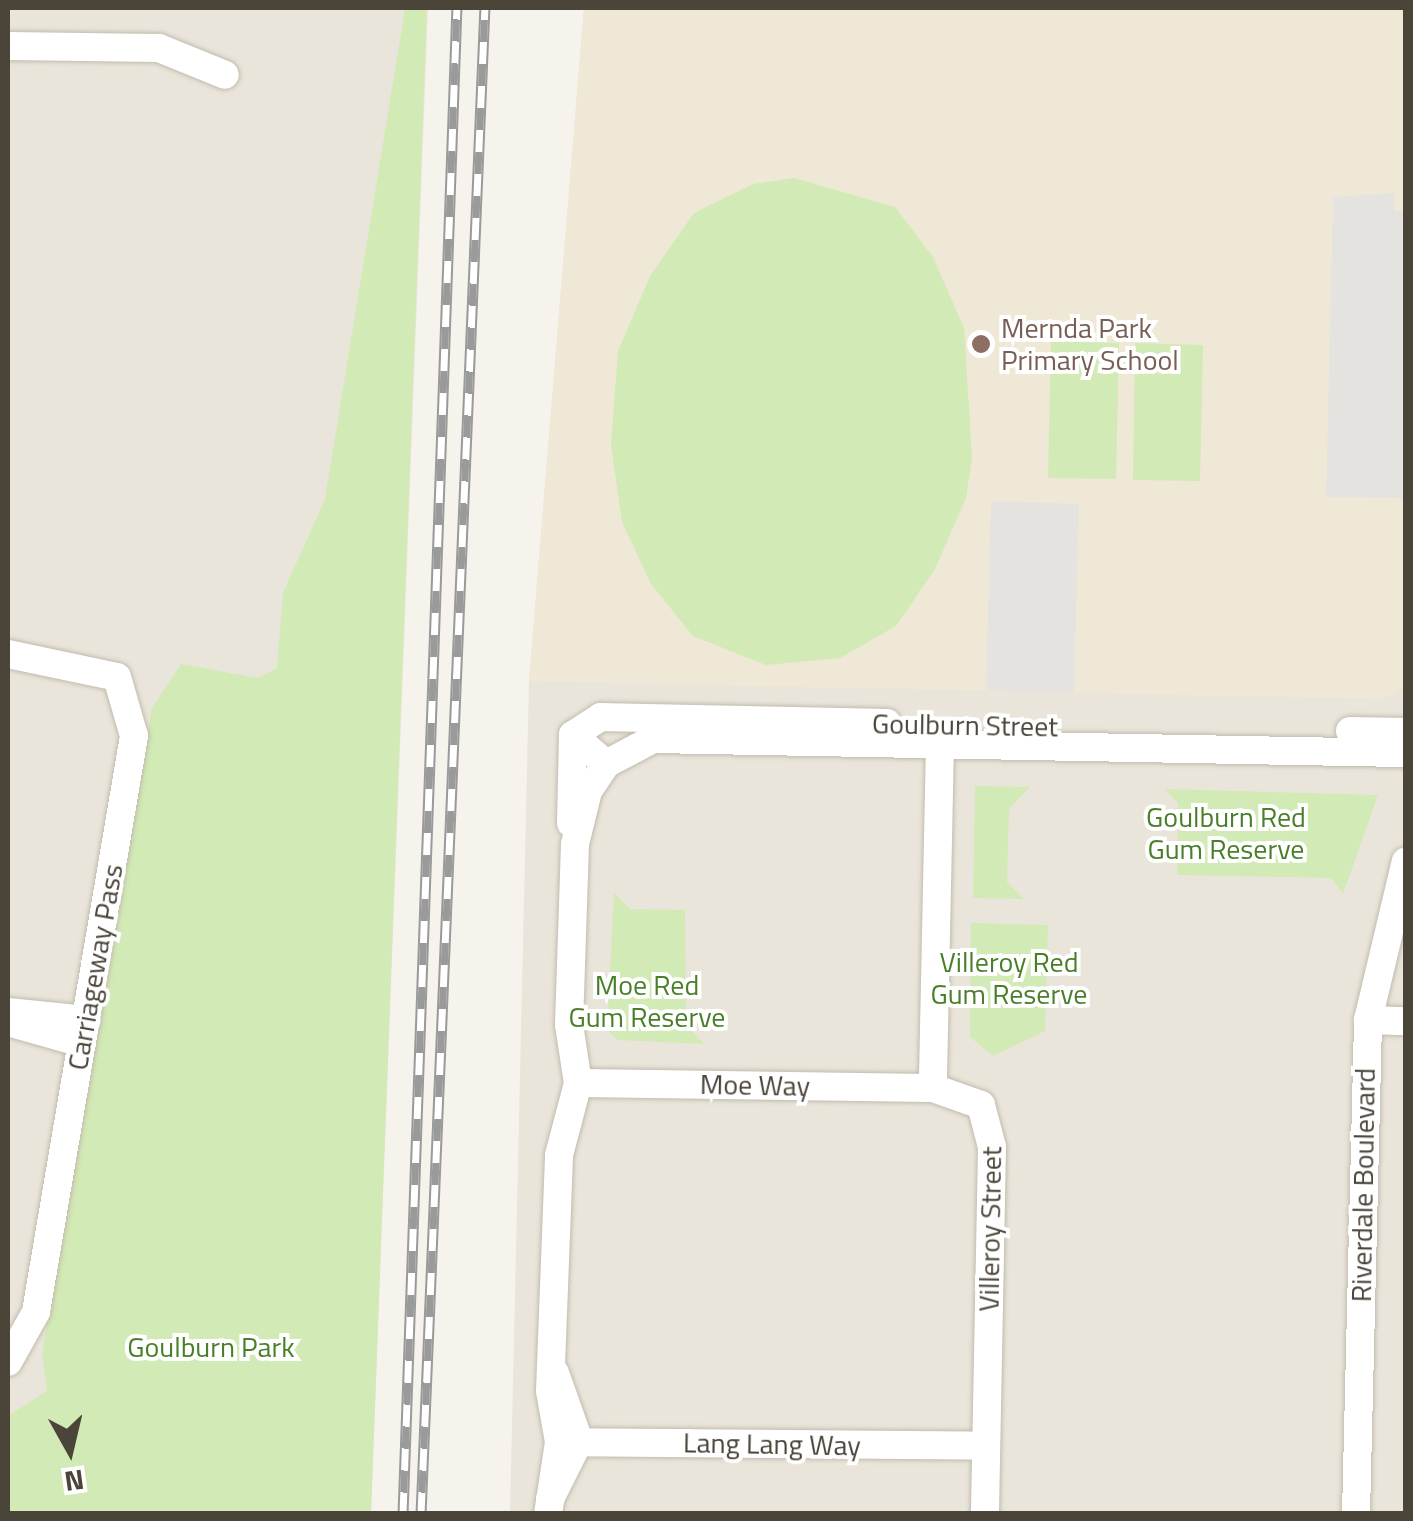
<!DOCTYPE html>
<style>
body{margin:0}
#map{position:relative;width:1413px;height:1521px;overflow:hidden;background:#f6f3ec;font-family:"Titillium Web",sans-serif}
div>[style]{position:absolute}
.residential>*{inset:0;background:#eae5da}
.education>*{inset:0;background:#efe8d6}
.green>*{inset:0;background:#d2eab5}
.parking>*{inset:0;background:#e5e3e0}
.roads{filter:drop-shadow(0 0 2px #c2bbae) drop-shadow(0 0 2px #c2bbae)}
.minor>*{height:28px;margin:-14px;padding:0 14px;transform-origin:14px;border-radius:14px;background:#fff}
.rail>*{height:11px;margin-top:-5.5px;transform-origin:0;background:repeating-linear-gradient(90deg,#fff 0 22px,#9a9a9a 0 44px);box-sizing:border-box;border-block:2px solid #9a9a9a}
.dots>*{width:28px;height:28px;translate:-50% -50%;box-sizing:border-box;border:5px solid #fff;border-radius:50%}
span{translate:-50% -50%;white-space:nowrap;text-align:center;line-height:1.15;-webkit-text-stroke:8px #fff;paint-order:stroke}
.education-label{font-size:28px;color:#785e54}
.left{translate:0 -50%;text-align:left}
.street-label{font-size:28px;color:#4b4439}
.park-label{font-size:28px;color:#4a7f2a}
.frame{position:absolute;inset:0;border:10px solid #4b4439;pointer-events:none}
.north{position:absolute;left:20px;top:1401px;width:100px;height:100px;-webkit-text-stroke:8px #fff;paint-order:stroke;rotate:172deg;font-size:28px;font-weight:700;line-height:40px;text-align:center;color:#4b4439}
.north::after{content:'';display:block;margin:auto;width:35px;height:45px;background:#4b4439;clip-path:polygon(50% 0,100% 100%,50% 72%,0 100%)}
</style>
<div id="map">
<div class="residential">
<i style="clip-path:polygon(8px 8px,428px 8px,371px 1513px,8px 1514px)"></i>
<i style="clip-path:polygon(584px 8px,1405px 8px,1405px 1513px,510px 1514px,529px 681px)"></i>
</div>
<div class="education">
<i style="clip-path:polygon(584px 8px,1405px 8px,1405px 688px,1384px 699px,529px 681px)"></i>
</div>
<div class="green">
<i style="clip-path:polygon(427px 8px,371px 1513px,10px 1513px,8px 1416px,47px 1391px,42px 1354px,152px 708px,181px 664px,258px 678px,277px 668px,283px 593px,325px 499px,405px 9px)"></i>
<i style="clip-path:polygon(794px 178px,895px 207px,933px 257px,964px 328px,972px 458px,966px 498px,935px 569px,896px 626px,840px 658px,766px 665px,693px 636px,651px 584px,622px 522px,611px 445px,618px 351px,650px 276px,694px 213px,753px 184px)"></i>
<i style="clip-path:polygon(1051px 341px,1119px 343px,1116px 479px,1048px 478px)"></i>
<i style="clip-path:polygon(1135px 343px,1203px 345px,1200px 481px,1133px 480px)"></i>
<i style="clip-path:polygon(975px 786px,1030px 787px,1009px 809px,1007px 882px,1024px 899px,973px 898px)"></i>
<i style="clip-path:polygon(1165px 789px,1378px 795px,1343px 894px,1331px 878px,1177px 875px,1178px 803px)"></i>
<i style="clip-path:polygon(614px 893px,630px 909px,685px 910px,686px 1025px,704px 1044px,618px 1040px,607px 1030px)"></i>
<i style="clip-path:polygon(971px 923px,1048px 925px,1045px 1031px,993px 1056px,970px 1037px)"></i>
</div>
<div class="parking">
<i style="clip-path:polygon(1395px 193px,1394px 211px,1406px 211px,1405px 498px,1326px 497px,1333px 197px)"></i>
<i style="clip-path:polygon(991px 501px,1079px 504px,1074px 693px,986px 690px)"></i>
</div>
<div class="roads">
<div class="minor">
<i style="left:8px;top:46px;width:151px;rotate:0.8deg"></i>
<i style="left:159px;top:48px;width:71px;rotate:22.2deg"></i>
<i style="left:8px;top:654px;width:111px;rotate:11.9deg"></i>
<i style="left:117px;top:677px;width:61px;rotate:73.9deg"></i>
<i style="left:134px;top:736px;width:584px;rotate:99.66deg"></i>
<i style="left:36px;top:1312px;width:57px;rotate:119.2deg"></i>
<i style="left:1350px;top:731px;width:56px;rotate:1deg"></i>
<i style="left:940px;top:743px;width:345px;rotate:91.2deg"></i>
<i style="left:933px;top:1088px;width:51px;rotate:19.5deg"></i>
<i style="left:981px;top:1105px;width:43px;rotate:75.3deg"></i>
<i style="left:992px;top:1147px;width:367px;rotate:91.1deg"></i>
<i style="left:606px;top:764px;width:44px;rotate:-138.7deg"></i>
<i style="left:573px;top:735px;width:33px;rotate:-33deg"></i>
<i style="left:601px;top:717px;width:286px;rotate:1.2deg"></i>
<i style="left:571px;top:823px;width:88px;rotate:-88.7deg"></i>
<i style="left:8px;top:1012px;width:79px;rotate:5.8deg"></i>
<i style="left:1368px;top:1020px;width:38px;rotate:2deg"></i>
<i style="left:8px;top:1022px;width:77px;rotate:15.8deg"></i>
<i style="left:578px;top:1083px;width:355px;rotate:0.8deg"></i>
<i style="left:559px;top:1442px;width:426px;rotate:0.5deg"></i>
<i style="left:550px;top:1499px;width:65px;rotate:-63.4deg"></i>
<i style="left:579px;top:1441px;width:72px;rotate:-109.4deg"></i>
<i style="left:548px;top:1514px;width:73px;rotate:-81.3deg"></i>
<i style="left:559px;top:1442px;width:52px;rotate:-100deg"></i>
<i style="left:550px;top:1391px;width:236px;rotate:-87.8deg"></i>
<i style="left:559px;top:1155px;width:74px;rotate:-75.2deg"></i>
<i style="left:578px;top:1083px;width:59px;rotate:-98.8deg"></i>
<i style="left:569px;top:1025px;width:181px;rotate:-88.1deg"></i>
<i style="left:575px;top:844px;width:55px;rotate:-76.2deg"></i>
<i style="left:588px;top:791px;width:32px;rotate:-56deg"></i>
<i style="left:606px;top:764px;width:53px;rotate:-28deg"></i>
<i style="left:653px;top:739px;width:753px;rotate:1.07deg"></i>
<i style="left:1356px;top:1514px;width:494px;rotate:-88.6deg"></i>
<i style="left:1368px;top:1020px;width:163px;rotate:-76.6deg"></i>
</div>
</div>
<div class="rail">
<i style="left:403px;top:1514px;width:1507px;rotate:-87.95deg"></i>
<i style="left:421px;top:1514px;width:1507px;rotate:-87.57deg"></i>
</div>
<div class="dots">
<i style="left:981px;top:344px;background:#8d6e63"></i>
</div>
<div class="education-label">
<span class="left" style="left:1001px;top:344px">Mernda Park<br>Primary School</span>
</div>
<div class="street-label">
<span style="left:965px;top:725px;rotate:1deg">Goulburn Street</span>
<span style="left:95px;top:967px;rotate:-80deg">Carriageway Pass</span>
<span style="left:755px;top:1085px;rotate:1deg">Moe Way</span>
<span style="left:1363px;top:1185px;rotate:-89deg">Riverdale Boulevard</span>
<span style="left:990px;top:1229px;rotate:-89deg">Villeroy Street</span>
<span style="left:772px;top:1444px;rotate:1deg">Lang Lang Way</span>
</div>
<div class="park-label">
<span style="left:1226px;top:833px">Goulburn Red<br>Gum Reserve</span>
<span style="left:1009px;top:978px">Villeroy Red<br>Gum Reserve</span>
<span style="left:647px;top:1001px">Moe Red<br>Gum Reserve</span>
<span style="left:211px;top:1347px">Goulburn Park</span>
</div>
<div class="frame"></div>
<div class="north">N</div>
</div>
